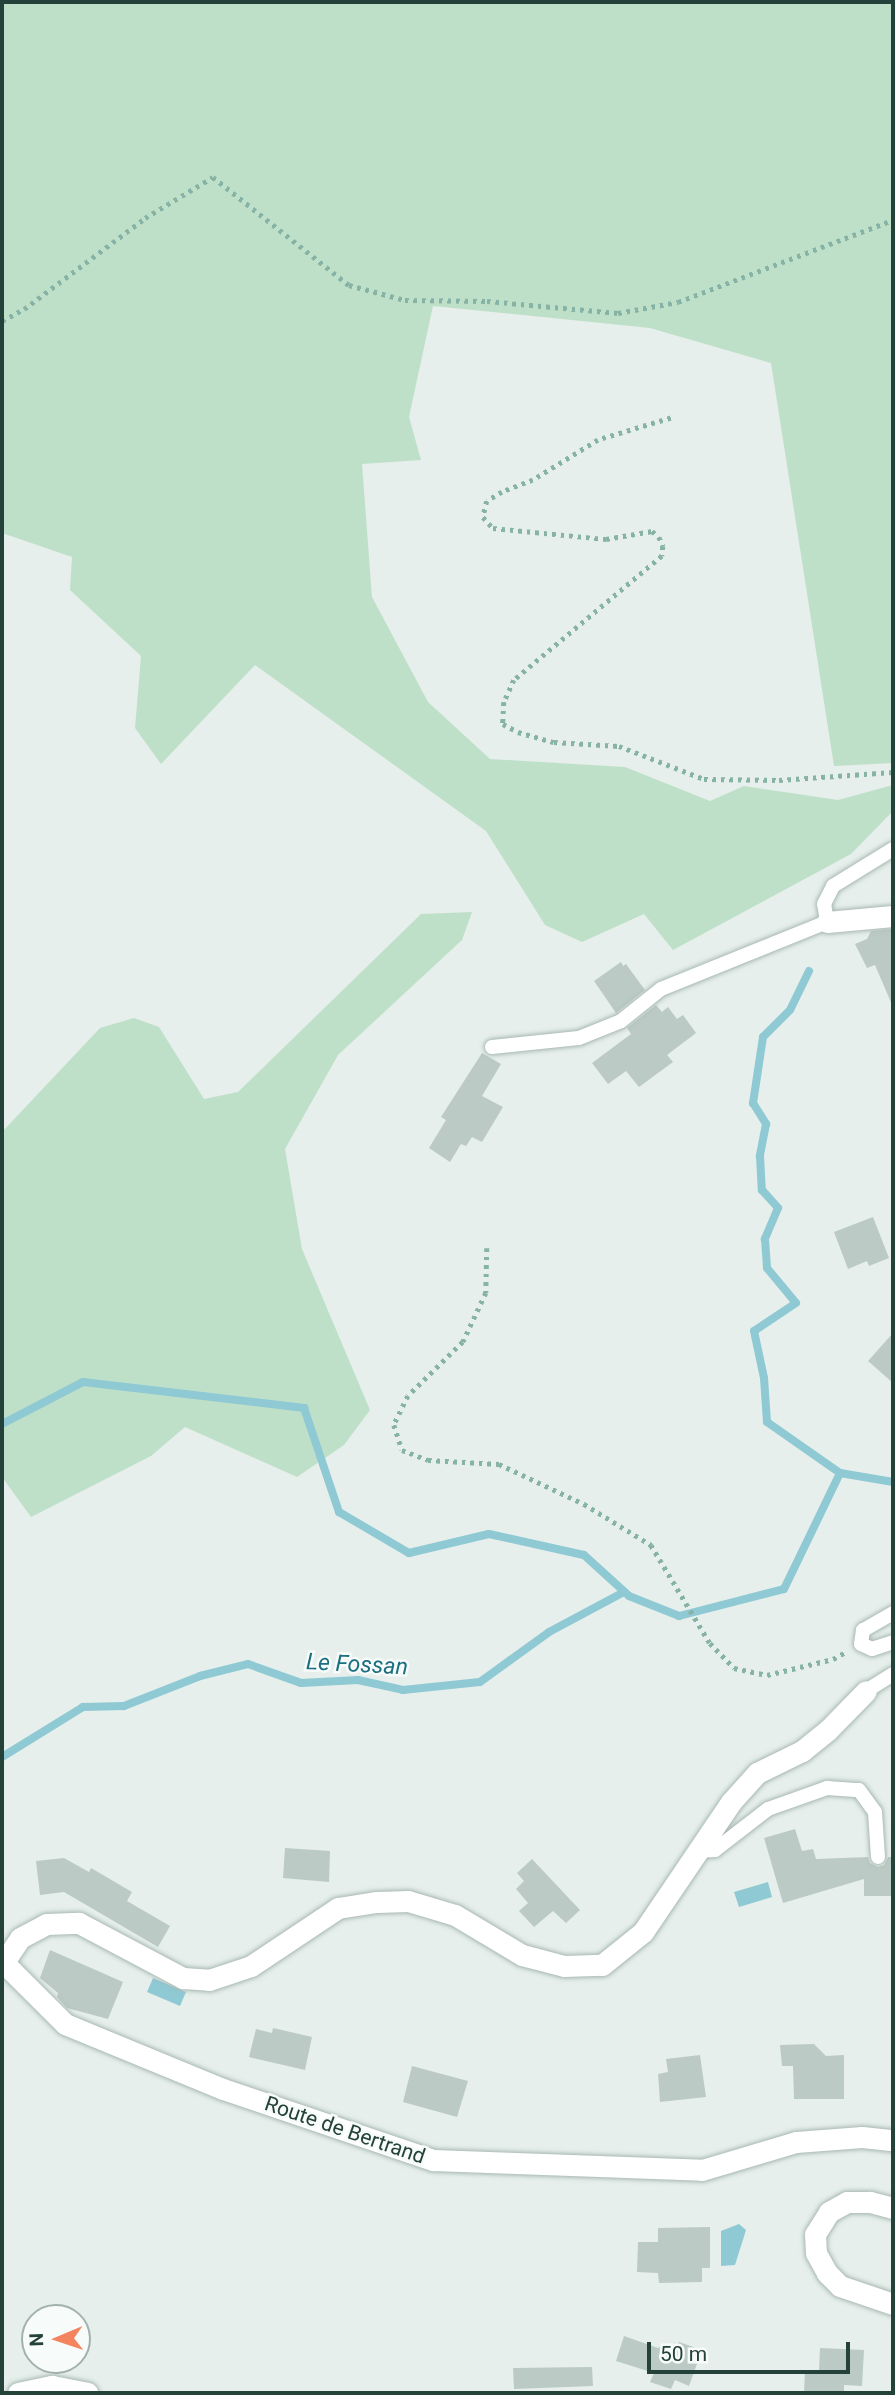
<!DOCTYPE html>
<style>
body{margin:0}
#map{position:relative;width:895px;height:2395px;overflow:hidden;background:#e6efeb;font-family:Roboto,sans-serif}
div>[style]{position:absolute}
.green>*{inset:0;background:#bfe0c8}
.water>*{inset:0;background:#8ec9d4}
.stream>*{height:8px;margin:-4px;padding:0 4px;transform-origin:4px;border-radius:4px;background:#8ec9d4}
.building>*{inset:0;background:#bbcac4}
.path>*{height:4.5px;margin-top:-2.25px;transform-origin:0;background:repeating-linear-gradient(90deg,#86b3a5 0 3.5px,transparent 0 8.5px)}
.roads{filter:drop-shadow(0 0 2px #a8b8b2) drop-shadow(0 0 2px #a8b8b2)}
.service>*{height:14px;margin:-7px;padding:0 7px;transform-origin:7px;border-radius:7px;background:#fff}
.minor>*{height:21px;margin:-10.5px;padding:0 10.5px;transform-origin:10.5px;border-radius:10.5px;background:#fff}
.tertiary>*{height:21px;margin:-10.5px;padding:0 10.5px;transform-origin:10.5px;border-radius:10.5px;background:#fff}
span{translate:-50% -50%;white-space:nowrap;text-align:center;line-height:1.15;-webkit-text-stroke:5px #f7fbf9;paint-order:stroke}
.street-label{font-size:21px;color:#24423a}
.water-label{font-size:23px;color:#1c6f80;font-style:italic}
.frame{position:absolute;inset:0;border:4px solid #24423a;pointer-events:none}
.north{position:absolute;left:21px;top:2304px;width:70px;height:70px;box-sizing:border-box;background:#f7fbf9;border:2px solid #a3b1ad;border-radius:50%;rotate:268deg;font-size:19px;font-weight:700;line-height:28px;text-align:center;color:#24423a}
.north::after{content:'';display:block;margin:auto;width:24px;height:32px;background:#f4845f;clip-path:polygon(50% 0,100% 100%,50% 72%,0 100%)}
.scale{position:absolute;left:647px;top:2342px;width:203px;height:32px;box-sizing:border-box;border:4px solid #24423a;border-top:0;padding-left:9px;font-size:21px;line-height:24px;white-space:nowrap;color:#24423a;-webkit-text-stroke:5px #f7fbf9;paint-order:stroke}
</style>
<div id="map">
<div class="green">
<i style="clip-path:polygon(2px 2px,893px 2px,893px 763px,834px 766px,771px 363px,650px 328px,433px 306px,409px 417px,421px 460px,362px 464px,372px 597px,428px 702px,490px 759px,625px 767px,710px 801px,744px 786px,838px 800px,893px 785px,893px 811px,851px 854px,673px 950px,644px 914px,582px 942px,545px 925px,486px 831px,255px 665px,161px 764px,135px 728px,141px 656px,70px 590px,72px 557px,2px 533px)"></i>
<i style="clip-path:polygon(472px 912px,462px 940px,338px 1055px,285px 1149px,302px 1249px,370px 1410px,344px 1445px,297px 1477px,185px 1427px,151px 1456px,31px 1517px,2px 1477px,2px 1132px,100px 1028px,134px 1018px,159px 1027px,204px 1099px,238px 1092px,421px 914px)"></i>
</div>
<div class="water">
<i style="clip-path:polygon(768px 1882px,772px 1897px,739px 1907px,734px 1892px)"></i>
<i style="clip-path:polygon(153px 1978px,186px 1992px,180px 2006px,147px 1992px)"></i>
<i style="clip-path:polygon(739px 2224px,746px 2230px,735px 2265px,721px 2266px,721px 2231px)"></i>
</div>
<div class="stream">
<i style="left:809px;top:971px;width:43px;rotate:116deg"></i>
<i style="left:790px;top:1010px;width:38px;rotate:135deg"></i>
<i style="left:763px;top:1037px;width:67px;rotate:98.6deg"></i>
<i style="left:753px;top:1103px;width:25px;rotate:58deg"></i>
<i style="left:766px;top:1124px;width:33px;rotate:101deg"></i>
<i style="left:760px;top:1156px;width:34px;rotate:87deg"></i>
<i style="left:762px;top:1190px;width:24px;rotate:48deg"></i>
<i style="left:778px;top:1208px;width:34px;rotate:113deg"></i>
<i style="left:765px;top:1239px;width:29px;rotate:86deg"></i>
<i style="left:767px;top:1268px;width:45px;rotate:50.4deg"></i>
<i style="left:796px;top:1303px;width:50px;rotate:146.3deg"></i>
<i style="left:754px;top:1331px;width:48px;rotate:78deg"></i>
<i style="left:764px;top:1378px;width:44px;rotate:86.1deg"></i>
<i style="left:767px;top:1422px;width:89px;rotate:34.9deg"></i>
<i style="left:840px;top:1473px;width:54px;rotate:9.6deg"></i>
<i style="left:2px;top:1424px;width:91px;rotate:-27.4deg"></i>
<i style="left:83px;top:1382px;width:223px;rotate:6.7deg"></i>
<i style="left:304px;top:1408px;width:110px;rotate:71.4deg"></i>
<i style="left:339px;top:1512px;width:81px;rotate:30.4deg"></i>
<i style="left:409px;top:1553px;width:82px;rotate:-13.4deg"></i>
<i style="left:489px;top:1534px;width:97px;rotate:12.5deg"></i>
<i style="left:584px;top:1555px;width:61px;rotate:42.3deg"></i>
<i style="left:629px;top:1596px;width:54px;rotate:21.8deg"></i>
<i style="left:679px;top:1616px;width:108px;rotate:-14.4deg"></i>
<i style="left:784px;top:1589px;width:129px;rotate:-64.2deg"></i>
<i style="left:2px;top:1757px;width:95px;rotate:-31.7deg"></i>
<i style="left:83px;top:1707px;width:41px;rotate:-1.4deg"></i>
<i style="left:124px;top:1706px;width:82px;rotate:-21.5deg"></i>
<i style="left:200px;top:1676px;width:49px;rotate:-14deg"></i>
<i style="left:248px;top:1664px;width:56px;rotate:19.7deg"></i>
<i style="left:301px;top:1683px;width:57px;rotate:-3deg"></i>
<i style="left:358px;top:1680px;width:46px;rotate:12.5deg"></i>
<i style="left:403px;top:1690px;width:77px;rotate:-5.9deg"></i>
<i style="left:480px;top:1682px;width:85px;rotate:-35.9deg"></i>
<i style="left:549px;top:1632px;width:85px;rotate:-28.1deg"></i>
</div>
<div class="building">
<i style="clip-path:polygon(893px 929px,893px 1007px,875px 965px,867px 968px,855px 944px,867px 939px,871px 931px)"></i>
<i style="clip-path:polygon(621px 962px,623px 966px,626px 964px,645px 990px,616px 1013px,594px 981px)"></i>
<i style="clip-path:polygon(656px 1005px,662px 1012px,668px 1007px,677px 1019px,683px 1015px,696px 1033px,667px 1055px,673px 1062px,639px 1087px,626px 1071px,608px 1084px,592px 1063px,631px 1034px,627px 1028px)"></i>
<i style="clip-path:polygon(482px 1053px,501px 1064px,482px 1096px,503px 1107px,482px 1142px,472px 1137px,466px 1146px,461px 1144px,450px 1162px,429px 1148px,446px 1120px,441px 1117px)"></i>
<i style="clip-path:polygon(873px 1217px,889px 1258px,869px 1266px,867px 1261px,848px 1269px,834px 1232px)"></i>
<i style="clip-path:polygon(893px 1333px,893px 1383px,868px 1361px)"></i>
<i style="clip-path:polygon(795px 1829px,802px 1851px,813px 1849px,816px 1859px,868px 1857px,870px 1863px,878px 1867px,884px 1865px,888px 1857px,893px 1857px,893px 1896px,864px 1896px,864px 1879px,783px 1903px,764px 1838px)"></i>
<i style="clip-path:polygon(285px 1848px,330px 1851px,329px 1882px,283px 1878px)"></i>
<i style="clip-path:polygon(64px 1858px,89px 1872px,91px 1868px,132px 1892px,127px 1901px,170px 1926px,158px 1947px,64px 1892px,40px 1895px,36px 1861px)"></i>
<i style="clip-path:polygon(532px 1859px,580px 1910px,566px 1923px,553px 1911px,534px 1927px,519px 1911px,528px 1903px,516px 1889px,524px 1881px,517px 1873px)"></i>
<i style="clip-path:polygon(50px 1950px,123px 1982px,108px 2019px,67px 2008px,57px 1997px,58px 1993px,40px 1978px)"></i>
<i style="clip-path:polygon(273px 2028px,312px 2037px,305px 2070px,249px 2057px,256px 2029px,272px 2033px)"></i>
<i style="clip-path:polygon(814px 2044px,826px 2056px,844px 2055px,844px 2099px,794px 2099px,793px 2066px,782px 2066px,780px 2045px)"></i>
<i style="clip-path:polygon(700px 2055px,706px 2097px,660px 2102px,658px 2074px,668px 2072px,666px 2059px)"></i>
<i style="clip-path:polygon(412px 2066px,468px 2081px,457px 2117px,403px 2102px)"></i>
<i style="clip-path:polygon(710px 2227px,710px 2268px,702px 2268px,702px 2282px,659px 2283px,658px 2273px,637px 2272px,638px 2242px,658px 2242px,658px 2228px)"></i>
<i style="clip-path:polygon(624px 2336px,658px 2348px,662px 2346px,675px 2350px,679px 2342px,702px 2350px,689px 2386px,675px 2380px,671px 2389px,650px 2382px,654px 2373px,616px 2361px)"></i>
<i style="clip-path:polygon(820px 2348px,864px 2350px,862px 2386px,844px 2385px,844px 2393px,804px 2393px,805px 2370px,819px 2371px)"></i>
<i style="clip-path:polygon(592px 2367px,593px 2386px,514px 2389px,513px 2368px)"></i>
</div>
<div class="path">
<i style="left:2px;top:321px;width:25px;rotate:-29deg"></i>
<i style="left:24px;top:309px;width:151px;rotate:-36.9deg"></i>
<i style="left:145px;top:218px;width:79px;rotate:-31.1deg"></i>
<i style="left:213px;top:177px;width:174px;rotate:38.5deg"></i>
<i style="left:349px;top:285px;width:58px;rotate:15deg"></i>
<i style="left:405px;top:300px;width:82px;rotate:0.7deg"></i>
<i style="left:487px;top:301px;width:132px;rotate:5.2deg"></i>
<i style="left:618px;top:313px;width:61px;rotate:-10.4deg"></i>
<i style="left:678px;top:302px;width:230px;rotate:-20.9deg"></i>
<i style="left:671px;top:418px;width:76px;rotate:163.2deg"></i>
<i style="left:598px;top:440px;width:76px;rotate:148.4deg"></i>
<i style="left:533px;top:480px;width:33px;rotate:159deg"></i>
<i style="left:502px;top:492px;width:17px;rotate:149deg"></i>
<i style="left:487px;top:501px;width:16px;rotate:104deg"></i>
<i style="left:483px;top:517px;width:15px;rotate:48deg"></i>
<i style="left:493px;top:528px;width:114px;rotate:5.6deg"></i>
<i style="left:606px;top:539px;width:47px;rotate:-9.9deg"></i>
<i style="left:652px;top:531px;width:9px;rotate:41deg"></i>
<i style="left:659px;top:537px;width:10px;rotate:66deg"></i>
<i style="left:663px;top:546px;width:10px;rotate:96deg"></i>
<i style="left:662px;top:556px;width:193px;rotate:140deg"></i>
<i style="left:514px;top:680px;width:24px;rotate:114deg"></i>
<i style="left:504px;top:702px;width:22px;rotate:93deg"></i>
<i style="left:503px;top:724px;width:17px;rotate:28deg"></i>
<i style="left:518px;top:732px;width:37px;rotate:16deg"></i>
<i style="left:554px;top:742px;width:65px;rotate:3.5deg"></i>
<i style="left:619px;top:746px;width:91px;rotate:21.2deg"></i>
<i style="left:704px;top:779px;width:75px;rotate:0.8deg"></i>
<i style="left:779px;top:780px;width:114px;rotate:-4deg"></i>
<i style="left:487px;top:1248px;width:45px;rotate:91.3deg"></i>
<i style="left:486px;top:1293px;width:54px;rotate:115.1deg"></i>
<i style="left:463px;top:1342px;width:77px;rotate:135.5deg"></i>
<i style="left:408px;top:1396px;width:32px;rotate:116deg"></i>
<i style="left:394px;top:1425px;width:26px;rotate:72deg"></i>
<i style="left:402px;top:1450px;width:28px;rotate:21deg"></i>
<i style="left:428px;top:1460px;width:71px;rotate:3.2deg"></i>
<i style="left:499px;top:1464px;width:94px;rotate:25.2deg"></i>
<i style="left:584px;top:1504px;width:79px;rotate:31.5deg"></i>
<i style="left:651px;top:1545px;width:114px;rotate:59deg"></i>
<i style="left:710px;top:1643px;width:35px;rotate:46deg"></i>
<i style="left:734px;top:1668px;width:34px;rotate:12deg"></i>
<i style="left:767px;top:1675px;width:68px;rotate:-13.6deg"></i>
<i style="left:833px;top:1659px;width:13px;rotate:-29deg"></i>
</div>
<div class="roads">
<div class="service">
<i style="left:492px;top:1047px;width:87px;rotate:-5.9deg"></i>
<i style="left:579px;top:1038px;width:45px;rotate:-22deg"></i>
<i style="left:621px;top:1021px;width:51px;rotate:-38.7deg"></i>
<i style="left:661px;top:989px;width:179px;rotate:-22deg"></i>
<i style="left:827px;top:922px;width:18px;rotate:-99deg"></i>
<i style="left:824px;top:904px;width:20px;rotate:-63deg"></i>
<i style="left:833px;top:886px;width:70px;rotate:-31.7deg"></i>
<i style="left:893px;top:1613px;width:34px;rotate:150deg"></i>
<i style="left:863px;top:1630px;width:14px;rotate:98deg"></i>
<i style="left:861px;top:1644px;width:12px;rotate:24deg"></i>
<i style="left:872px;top:1649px;width:22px;rotate:-18deg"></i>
<i style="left:866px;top:1691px;width:32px;rotate:-32deg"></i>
<i style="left:698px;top:1851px;width:17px;rotate:-3deg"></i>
<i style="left:715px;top:1850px;width:67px;rotate:-37.7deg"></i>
<i style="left:768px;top:1809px;width:63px;rotate:-19.6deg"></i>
<i style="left:827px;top:1788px;width:32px;rotate:4deg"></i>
<i style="left:859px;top:1790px;width:27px;rotate:54deg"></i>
<i style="left:875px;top:1812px;width:45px;rotate:86.2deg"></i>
</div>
<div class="minor">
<i style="left:827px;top:922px;width:66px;rotate:-5.2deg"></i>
<i style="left:2px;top:1961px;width:89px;rotate:45deg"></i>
<i style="left:65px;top:2024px;width:171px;rotate:22.4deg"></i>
<i style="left:223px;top:2089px;width:222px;rotate:18.7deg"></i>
<i style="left:433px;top:2160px;width:269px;rotate:2.1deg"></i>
<i style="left:702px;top:2170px;width:98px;rotate:-16.6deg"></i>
<i style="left:796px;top:2142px;width:66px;rotate:-4.3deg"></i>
<i style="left:862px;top:2137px;width:31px;rotate:6deg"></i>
<i style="left:4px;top:1962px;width:29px;rotate:-56deg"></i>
<i style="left:20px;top:1938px;width:30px;rotate:-28deg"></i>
<i style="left:46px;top:1924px;width:33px;rotate:-2deg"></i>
<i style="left:79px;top:1923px;width:118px;rotate:27.9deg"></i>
<i style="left:183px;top:1978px;width:26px;rotate:4deg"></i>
<i style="left:209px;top:1980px;width:44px;rotate:-18.4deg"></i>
<i style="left:251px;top:1966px;width:105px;rotate:-33.7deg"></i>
<i style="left:338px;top:1908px;width:39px;rotate:-9deg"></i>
<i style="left:377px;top:1902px;width:31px;rotate:-2deg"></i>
<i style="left:408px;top:1901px;width:49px;rotate:16.6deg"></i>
<i style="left:455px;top:1915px;width:78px;rotate:30.8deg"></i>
<i style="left:522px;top:1955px;width:43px;rotate:14.7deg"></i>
<i style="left:564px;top:1966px;width:38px;rotate:-2deg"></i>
<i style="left:602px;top:1965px;width:53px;rotate:-38.8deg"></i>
<i style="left:643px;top:1932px;width:157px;rotate:-55.9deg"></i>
<i style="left:731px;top:1802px;width:39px;rotate:-48deg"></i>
<i style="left:757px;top:1773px;width:50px;rotate:-26.1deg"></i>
<i style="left:802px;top:1751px;width:33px;rotate:-39deg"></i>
<i style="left:828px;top:1730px;width:54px;rotate:-45.7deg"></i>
</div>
<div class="tertiary">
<i style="left:893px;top:2208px;width:24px;rotate:-165deg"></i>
<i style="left:870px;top:2202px;width:23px;rotate:180deg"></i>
<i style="left:847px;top:2202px;width:21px;rotate:151deg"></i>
<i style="left:829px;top:2212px;width:26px;rotate:122deg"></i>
<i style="left:815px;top:2234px;width:19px;rotate:87deg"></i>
<i style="left:816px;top:2253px;width:23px;rotate:61deg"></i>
<i style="left:827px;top:2273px;width:18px;rotate:45deg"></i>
<i style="left:840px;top:2286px;width:56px;rotate:18.8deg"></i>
<i style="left:18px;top:2393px;width:35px;rotate:-12deg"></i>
<i style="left:52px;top:2386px;width:36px;rotate:11deg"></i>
</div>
</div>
<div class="street-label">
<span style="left:345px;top:2130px;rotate:19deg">Route de Bertrand</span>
</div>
<div class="water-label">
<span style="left:357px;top:1665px;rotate:3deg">Le Fossan</span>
</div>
<div class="frame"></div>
<div class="north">N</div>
<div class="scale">50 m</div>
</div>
